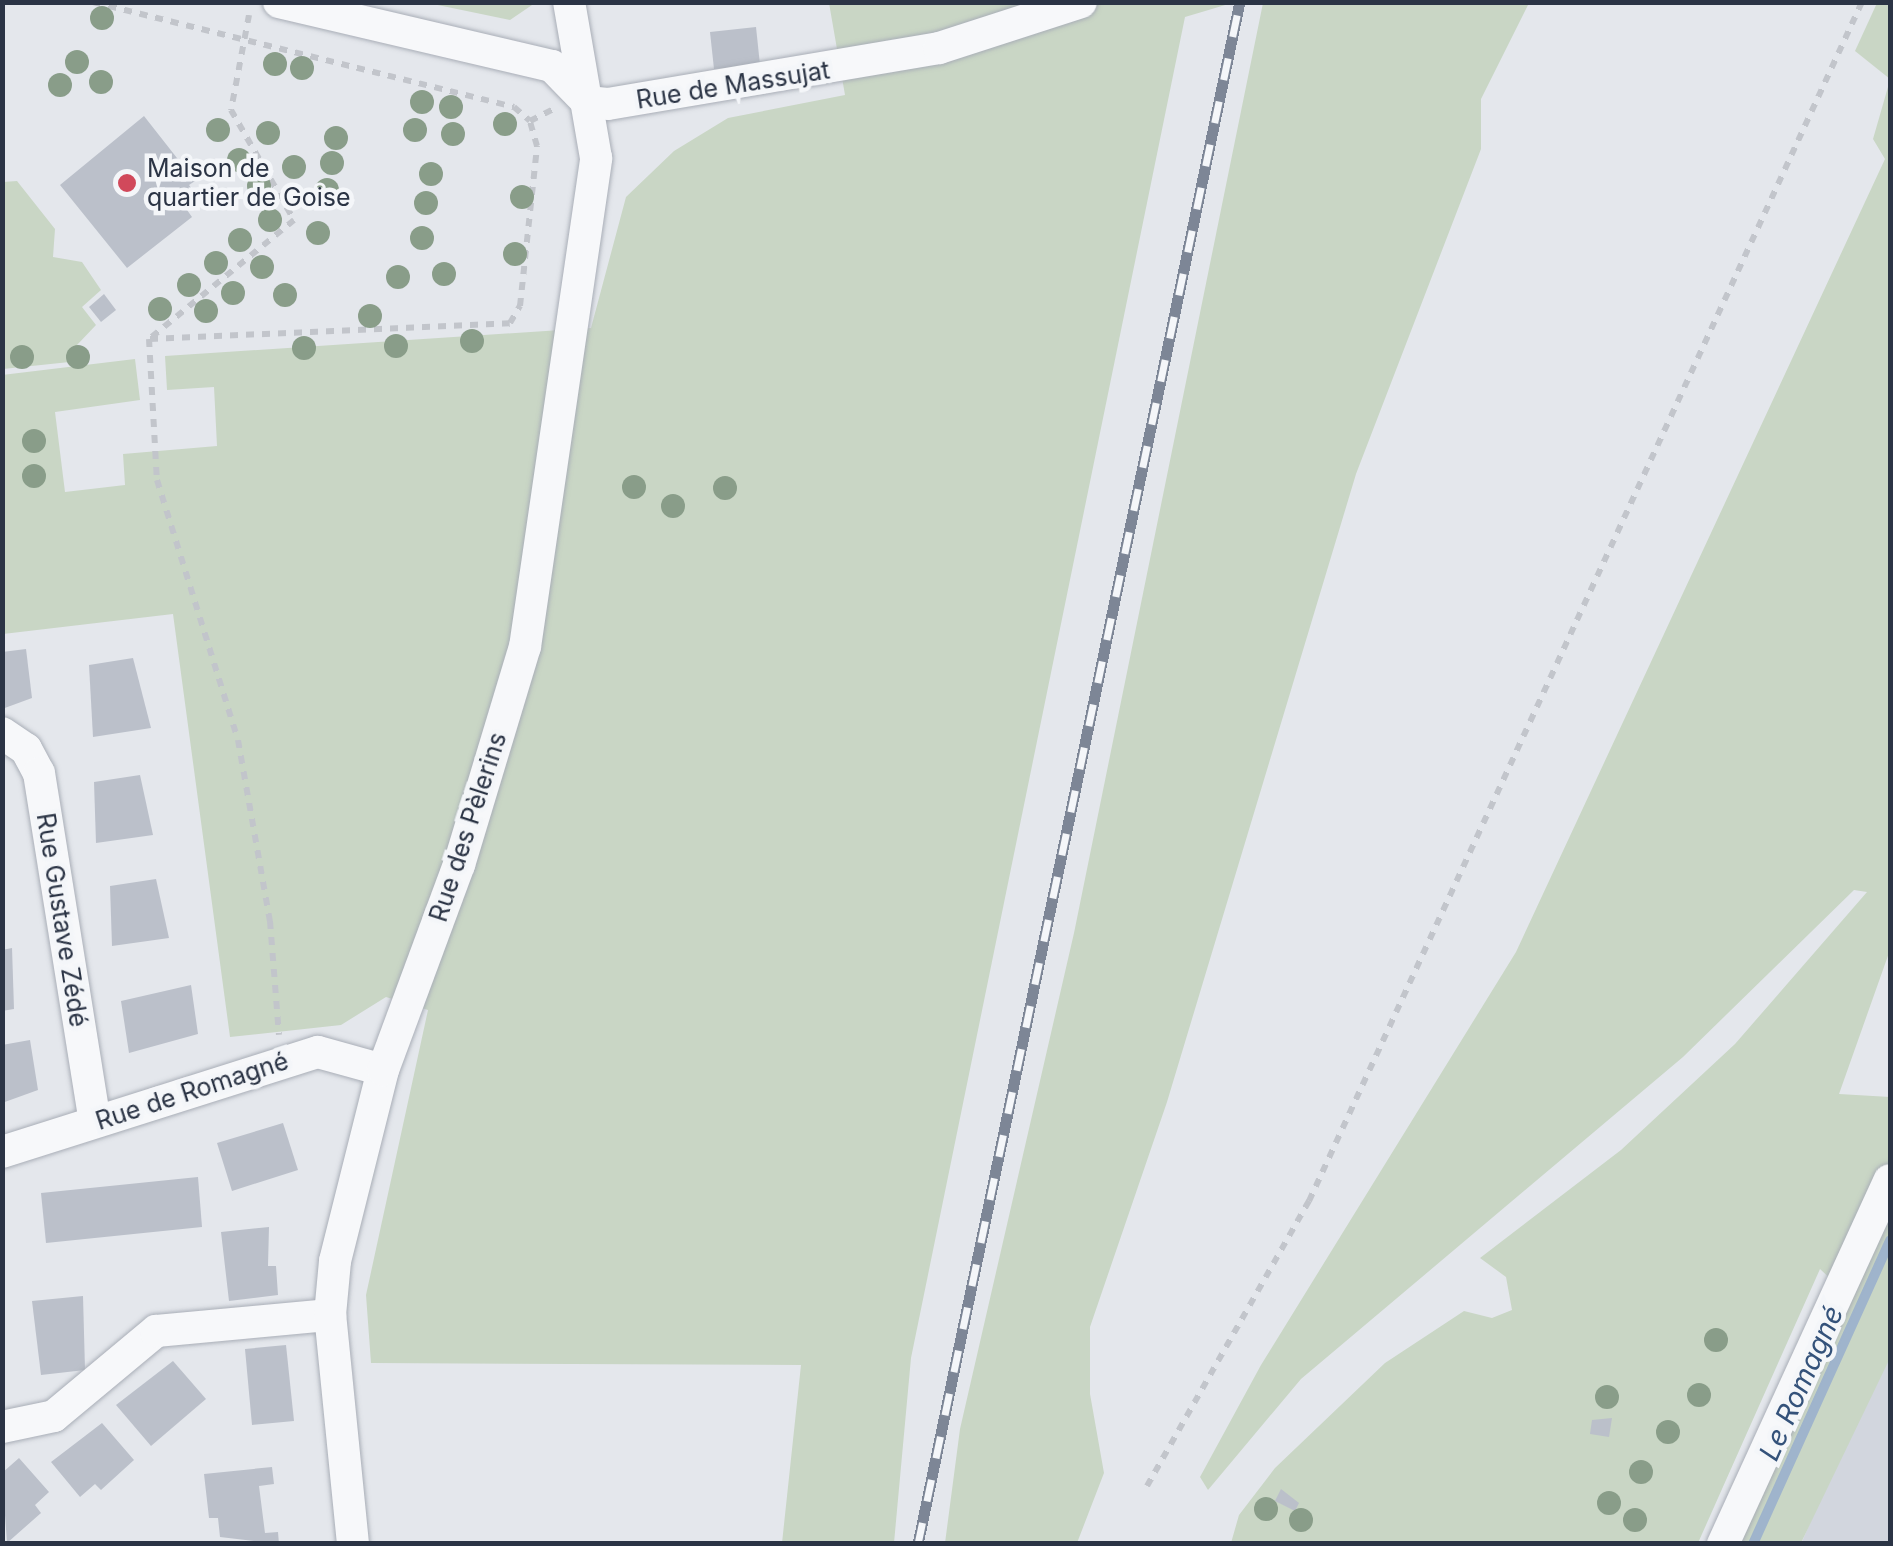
<!DOCTYPE html>
<meta charset="utf-8">
<style>
body{margin:0}
#map{position:relative;width:1893px;height:1546px;overflow:hidden;background:#e4e7ec;font-family:Inter,sans-serif}
div>[style]{position:absolute}
.built>*{inset:0;background:#d2d6de}
.green>*{inset:0;background:#c9d6c5}
.stream>*{height:10px;margin:-5px;padding:0 5px;transform-origin:5px;border-radius:5px;background:#9fb4cc}
.building>*{inset:0;background:#bbc0ca}
.path>*{height:6px;margin-top:-3px;transform-origin:0;background:repeating-linear-gradient(90deg,#c2c5cb 0 8px,transparent 0 16px)}
.roads{filter:drop-shadow(0 0 2px #a9aeb7) drop-shadow(0 0 2px #a9aeb7)}
.street>*{height:32px;margin:-16px;padding:0 16px;transform-origin:16px;border-radius:16px;background:#f7f8fa}
.rail>*{height:11px;margin-top:-5.5px;transform-origin:0;background:repeating-linear-gradient(90deg,#f4f6f9 0 22px,#7d8696 0 44px);box-sizing:border-box;border-block:2px solid #7d8696}
.trees>*{width:24px;height:24px;margin:-12px;border-radius:50%;background:#899d89}
.dots>*{width:28px;height:28px;translate:-50% -50%;box-sizing:border-box;border:5px solid #f4f6f9;border-radius:50%}
span{translate:-50% -50%;white-space:nowrap;text-align:center;line-height:1.15;-webkit-text-stroke:9px #f4f6f9;paint-order:stroke}
.street-label{font-size:25px;color:#2b3445}
.poi-label{font-size:25px;color:#2b3445}
.left{translate:0 -50%;text-align:left}
.water-label{font-size:28px;color:#34527a;font-style:italic}
.frame{position:absolute;inset:0;border:5px solid #2b3445;pointer-events:none}
</style>
<div id="map">
<div class="built">
<i style="clip-path:polygon(1890px 1358px,1890px 1543px,1801px 1544px,1856px 1416px)"></i>
</div>
<div class="green">
<i style="clip-path:polygon(428px 3px,535px 3px,510px 20px)"></i>
<i style="clip-path:polygon(829px 3px,1232px 3px,1185px 17px,911px 1358px,894px 1543px,782px 1543px,801px 1365px,371px 1363px,366px 1295px,428px 1010px,386px 997px,341px 1025px,230px 1037px,173px 614px,3px 634px,2px 375px,135px 359px,140px 400px,55px 412px,65px 492px,125px 485px,123px 454px,217px 446px,214px 387px,167px 390px,165px 356px,591px 328px,626px 197px,674px 151px,728px 118px,845px 95px)"></i>
<i style="clip-path:polygon(1263px 3px,1529px 3px,1481px 99px,1481px 149px,1356px 474px,1167px 1102px,1090px 1327px,1090px 1394px,1104px 1473px,1077px 1543px,945px 1543px,960px 1429px,1074px 933px)"></i>
<i style="clip-path:polygon(1877px 3px,1890px 3px,1890px 79px,1855px 51px)"></i>
<i style="clip-path:polygon(1890px 80px,1890px 950px,1839px 1094px,1890px 1097px,1890px 1358px,1801px 1543px,1739px 1543px,1852px 1299px,1820px 1269px,1698px 1543px,1231px 1543px,1239px 1515px,1275px 1468px,1385px 1363px,1464px 1311px,1492px 1318px,1512px 1310px,1506px 1277px,1480px 1258px,1621px 1150px,1735px 1044px,1867px 892px,1854px 890px,1683px 1057px,1301px 1379px,1208px 1490px,1200px 1477px,1261px 1365px,1516px 952px,1885px 159px,1873px 139px)"></i>
<i style="clip-path:polygon(17px 181px,55px 229px,53px 257px,82px 262px,101px 290px,82px 307px,96px 325px,77px 345px,79px 361px,3px 369px,3px 182px)"></i>
</div>
<div class="stream">
<i style="left:1753px;top:1544px;width:333px;rotate:-65.7deg"></i>
</div>
<div class="building">
<i style="clip-path:polygon(756px 27px,760px 65px,714px 69px,710px 32px)"></i>
<i style="clip-path:polygon(144px 116px,195px 181px,189px 185px,200px 200px,187px 210px,192px 217px,127px 268px,60px 185px)"></i>
<i style="clip-path:polygon(104px 294px,116px 310px,101px 322px,89px 307px)"></i>
<i style="clip-path:polygon(26px 649px,32px 698px,2px 709px,2px 652px)"></i>
<i style="clip-path:polygon(133px 658px,151px 728px,93px 737px,89px 665px)"></i>
<i style="clip-path:polygon(140px 775px,153px 835px,96px 843px,94px 782px)"></i>
<i style="clip-path:polygon(156px 879px,169px 938px,112px 946px,110px 886px)"></i>
<i style="clip-path:polygon(12px 948px,14px 1009px,2px 1011px,2px 950px)"></i>
<i style="clip-path:polygon(191px 985px,198px 1034px,129px 1053px,121px 1001px)"></i>
<i style="clip-path:polygon(30px 1040px,38px 1090px,2px 1103px,2px 1045px)"></i>
<i style="clip-path:polygon(283px 1123px,298px 1170px,232px 1191px,217px 1143px)"></i>
<i style="clip-path:polygon(198px 1177px,202px 1227px,46px 1243px,41px 1193px)"></i>
<i style="clip-path:polygon(269px 1227px,268px 1266px,276px 1266px,278px 1295px,229px 1301px,221px 1232px)"></i>
<i style="clip-path:polygon(83px 1296px,85px 1370px,41px 1375px,32px 1301px)"></i>
<i style="clip-path:polygon(286px 1345px,294px 1421px,252px 1425px,245px 1349px)"></i>
<i style="clip-path:polygon(173px 1361px,206px 1399px,151px 1446px,116px 1405px)"></i>
<i style="clip-path:polygon(1612px 1418px,1609px 1437px,1590px 1434px,1592px 1420px)"></i>
<i style="clip-path:polygon(102px 1423px,134px 1460px,101px 1490px,95px 1484px,80px 1497px,51px 1462px)"></i>
<i style="clip-path:polygon(19px 1458px,49px 1492px,35px 1505px,41px 1513px,7px 1543px,2px 1473px)"></i>
<i style="clip-path:polygon(272px 1467px,274px 1484px,259px 1486px,265px 1533px,278px 1532px,279px 1544px,220px 1537px,218px 1518px,209px 1518px,204px 1474px)"></i>
<i style="clip-path:polygon(1281px 1489px,1299px 1503px,1295px 1511px,1275px 1501px)"></i>
</div>
<div class="path">
<i style="left:93px;top:2px;width:434px;rotate:14deg"></i>
<i style="left:514px;top:107px;width:21px;rotate:41deg"></i>
<i style="left:530px;top:121px;width:25px;rotate:-27deg"></i>
<i style="left:249px;top:15px;width:97px;rotate:100.7deg"></i>
<i style="left:231px;top:110px;width:127px;rotate:60.2deg"></i>
<i style="left:294px;top:220px;width:188px;rotate:140.6deg"></i>
<i style="left:149px;top:339px;width:141px;rotate:86.8deg"></i>
<i style="left:157px;top:480px;width:272px;rotate:72.7deg"></i>
<i style="left:238px;top:740px;width:184px;rotate:80deg"></i>
<i style="left:270px;top:921px;width:114px;rotate:85.5deg"></i>
<i style="left:150px;top:339px;width:360px;rotate:-2.5deg"></i>
<i style="left:510px;top:323px;width:20px;rotate:-60deg"></i>
<i style="left:520px;top:306px;width:161px;rotate:-83.9deg"></i>
<i style="left:537px;top:146px;width:26px;rotate:-106deg"></i>
<i style="left:1147px;top:1486px;width:328px;rotate:-60.4deg"></i>
<i style="left:1309px;top:1201px;width:1320px;rotate:-65.24deg"></i>
</div>
<div class="roads">
<div class="street">
<i style="left:279px;top:2px;width:280px;rotate:13.2deg"></i>
<i style="left:552px;top:66px;width:50px;rotate:45.8deg"></i>
<i style="left:587px;top:102px;width:21px;rotate:5deg"></i>
<i style="left:608px;top:104px;width:336px;rotate:-9.6deg"></i>
<i style="left:939px;top:48px;width:149px;rotate:-17.9deg"></i>
<i style="left:2px;top:733px;width:29px;rotate:34deg"></i>
<i style="left:26px;top:749px;width:27px;rotate:62deg"></i>
<i style="left:39px;top:773px;width:353px;rotate:80.9deg"></i>
<i style="left:2px;top:1152px;width:331px;rotate:-17.6deg"></i>
<i style="left:318px;top:1052px;width:67px;rotate:15.5deg"></i>
<i style="left:2px;top:1427px;width:53px;rotate:-11.9deg"></i>
<i style="left:54px;top:1416px;width:133px;rotate:-39.8deg"></i>
<i style="left:156px;top:1331px;width:175px;rotate:-5.3deg"></i>
<i style="left:353px;top:1544px;width:230px;rotate:-95.7deg"></i>
<i style="left:330px;top:1315px;width:54px;rotate:-84.7deg"></i>
<i style="left:335px;top:1261px;width:197px;rotate:-75.9deg"></i>
<i style="left:383px;top:1070px;width:219px;rotate:-69.7deg"></i>
<i style="left:459px;top:865px;width:228px;rotate:-73.2deg"></i>
<i style="left:525px;top:647px;width:494px;rotate:-81.7deg"></i>
<i style="left:596px;top:158px;width:158px;rotate:-99.8deg"></i>
<i style="left:1723px;top:1544px;width:400px;rotate:-65.4deg"></i>
</div>
</div>
<div class="rail">
<i style="left:918px;top:1544px;width:1575px;rotate:-78.21deg"></i>
</div>
<div class="trees">
<i style="left:102px;top:18px"></i>
<i style="left:77px;top:62px"></i>
<i style="left:275px;top:64px"></i>
<i style="left:302px;top:68px"></i>
<i style="left:101px;top:82px"></i>
<i style="left:60px;top:85px"></i>
<i style="left:422px;top:102px"></i>
<i style="left:451px;top:107px"></i>
<i style="left:505px;top:124px"></i>
<i style="left:218px;top:130px"></i>
<i style="left:415px;top:130px"></i>
<i style="left:268px;top:133px"></i>
<i style="left:453px;top:134px"></i>
<i style="left:336px;top:138px"></i>
<i style="left:239px;top:160px"></i>
<i style="left:332px;top:163px"></i>
<i style="left:294px;top:167px"></i>
<i style="left:431px;top:174px"></i>
<i style="left:259px;top:186px"></i>
<i style="left:327px;top:190px"></i>
<i style="left:522px;top:197px"></i>
<i style="left:426px;top:203px"></i>
<i style="left:270px;top:220px"></i>
<i style="left:318px;top:233px"></i>
<i style="left:422px;top:238px"></i>
<i style="left:240px;top:240px"></i>
<i style="left:515px;top:254px"></i>
<i style="left:216px;top:263px"></i>
<i style="left:262px;top:267px"></i>
<i style="left:444px;top:274px"></i>
<i style="left:398px;top:277px"></i>
<i style="left:189px;top:285px"></i>
<i style="left:233px;top:293px"></i>
<i style="left:285px;top:295px"></i>
<i style="left:160px;top:309px"></i>
<i style="left:206px;top:311px"></i>
<i style="left:370px;top:316px"></i>
<i style="left:472px;top:341px"></i>
<i style="left:396px;top:346px"></i>
<i style="left:304px;top:348px"></i>
<i style="left:22px;top:357px"></i>
<i style="left:78px;top:357px"></i>
<i style="left:34px;top:441px"></i>
<i style="left:34px;top:476px"></i>
<i style="left:634px;top:487px"></i>
<i style="left:725px;top:488px"></i>
<i style="left:673px;top:506px"></i>
<i style="left:1716px;top:1340px"></i>
<i style="left:1699px;top:1395px"></i>
<i style="left:1607px;top:1397px"></i>
<i style="left:1668px;top:1432px"></i>
<i style="left:1641px;top:1472px"></i>
<i style="left:1609px;top:1503px"></i>
<i style="left:1266px;top:1509px"></i>
<i style="left:1301px;top:1520px"></i>
<i style="left:1635px;top:1520px"></i>
</div>
<div class="dots">
<i style="left:127px;top:183px;background:#d1495b"></i>
</div>
<div class="street-label">
<span style="left:733px;top:85px;rotate:-9deg">Rue de Massujat</span>
<span style="left:468px;top:827px;rotate:-72deg">Rue des Pèlerins</span>
<span style="left:62px;top:920px;rotate:81deg">Rue Gustave Zédé</span>
<span style="left:192px;top:1091px;rotate:-18deg">Rue de Romagné</span>
</div>
<div class="poi-label">
<span class="left" style="left:147px;top:183px">Maison de<br>quartier de Goise</span>
</div>
<div class="water-label">
<span style="left:1801px;top:1383px;rotate:-66deg">Le Romagné</span>
</div>
<div class="frame"></div>
</div>
